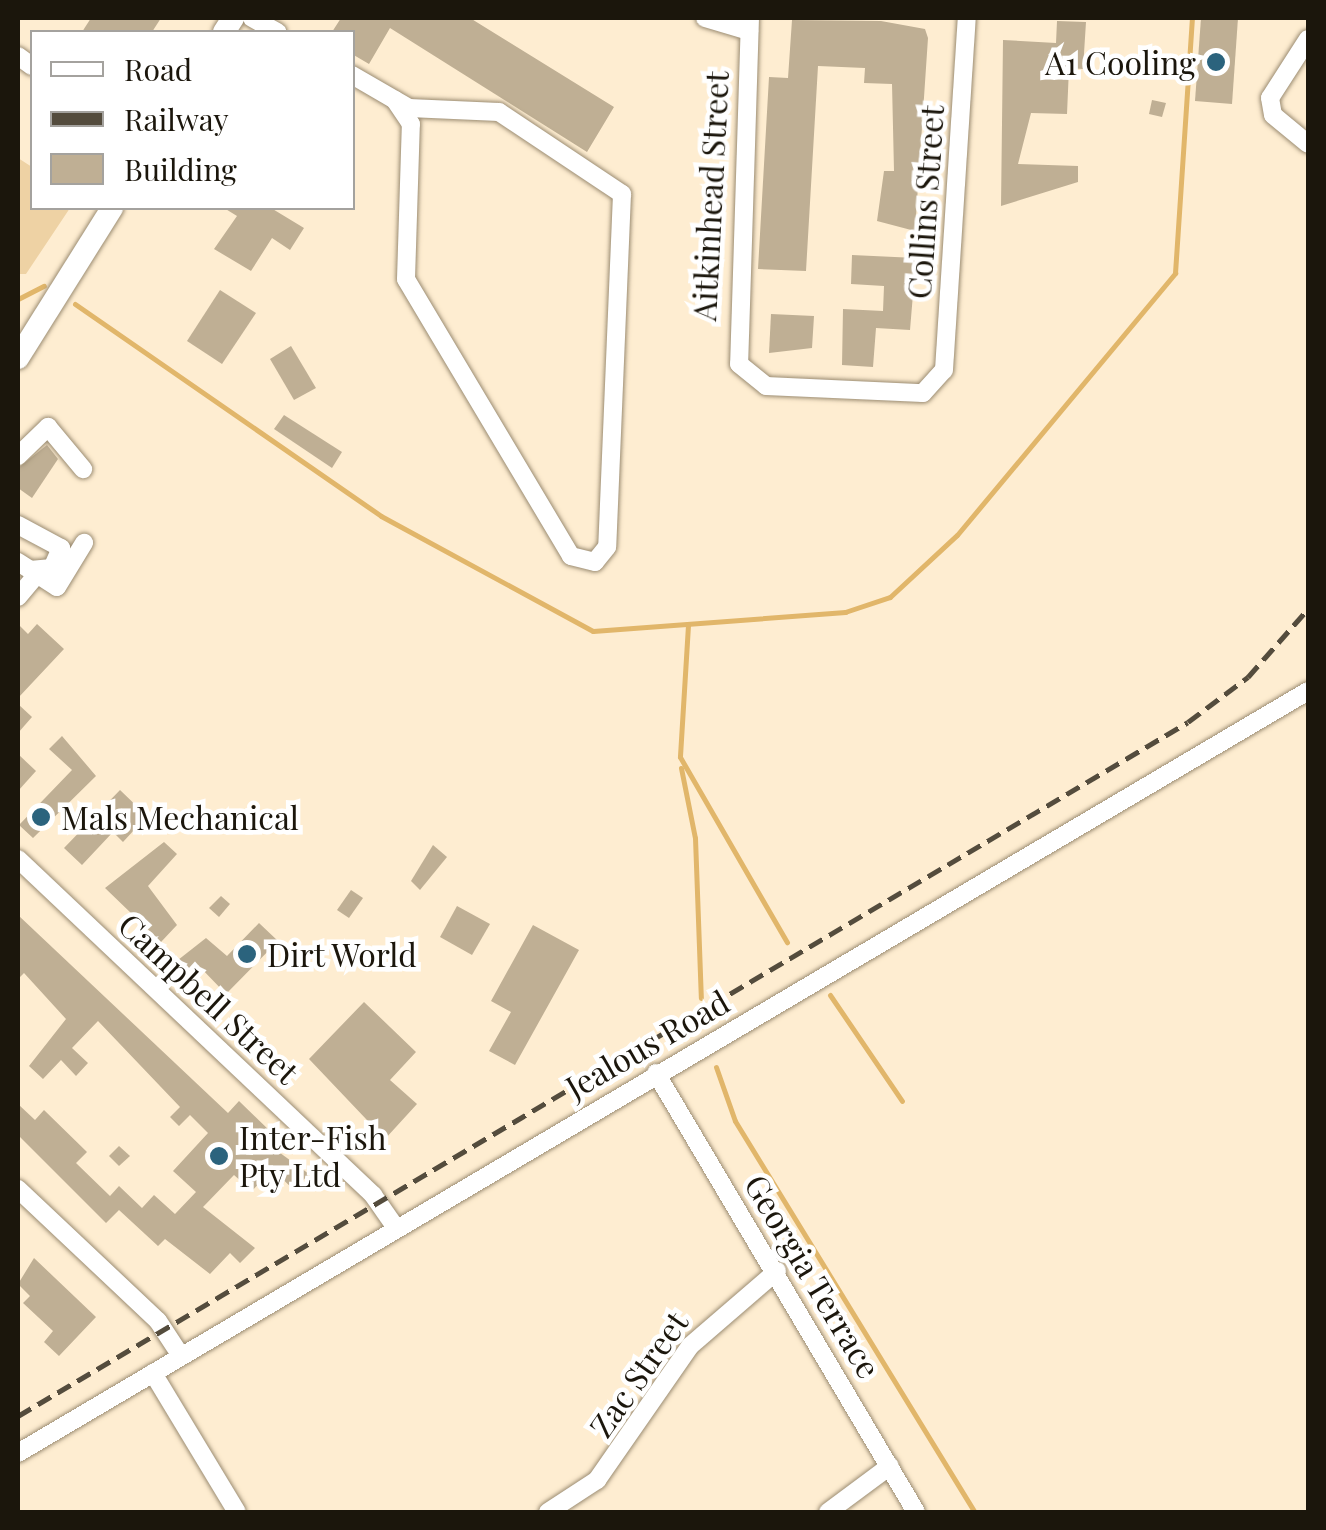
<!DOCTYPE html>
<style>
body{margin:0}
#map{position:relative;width:1326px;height:1530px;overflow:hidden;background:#feedd1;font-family:"Playfair Display",serif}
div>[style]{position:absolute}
.green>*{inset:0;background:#eed2a4}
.stream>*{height:5px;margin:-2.5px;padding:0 2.5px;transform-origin:2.5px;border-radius:2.5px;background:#e1b66a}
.building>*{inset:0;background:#bfaf94}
.roads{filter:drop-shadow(0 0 2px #9b8c72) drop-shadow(0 0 2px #9b8c72)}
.minor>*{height:18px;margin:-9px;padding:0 9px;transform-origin:9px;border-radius:9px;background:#fff}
.major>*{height:22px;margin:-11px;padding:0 11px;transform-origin:11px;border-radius:11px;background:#fff}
.rail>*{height:5px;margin-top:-2.5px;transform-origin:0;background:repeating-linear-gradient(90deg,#544c3d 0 15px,transparent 0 23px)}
.dots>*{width:28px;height:28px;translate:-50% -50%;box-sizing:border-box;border:5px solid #fff;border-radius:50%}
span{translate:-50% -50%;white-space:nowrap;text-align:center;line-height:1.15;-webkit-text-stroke:9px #fff;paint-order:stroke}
.poi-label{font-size:32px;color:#1b160c}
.right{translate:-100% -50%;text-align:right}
.left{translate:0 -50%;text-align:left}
.street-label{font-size:32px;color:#1b160c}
.frame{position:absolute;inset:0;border:20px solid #1b160c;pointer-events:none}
.legend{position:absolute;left:30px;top:30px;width:325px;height:180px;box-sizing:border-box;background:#fff;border:2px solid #a4a29e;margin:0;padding:12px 18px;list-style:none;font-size:30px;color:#1b160c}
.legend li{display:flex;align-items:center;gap:20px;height:50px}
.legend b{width:50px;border:2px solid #a4a29e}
</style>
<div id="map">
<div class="green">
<i style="clip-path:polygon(18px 158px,32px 167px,32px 208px,70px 208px,26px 274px,18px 274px)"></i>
</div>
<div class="stream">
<i style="left:18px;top:299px;width:29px;rotate:-27deg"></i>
<i style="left:75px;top:304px;width:372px;rotate:34.7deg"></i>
<i style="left:381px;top:516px;width:241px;rotate:28.5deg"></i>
<i style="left:593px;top:631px;width:253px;rotate:-4.3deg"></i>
<i style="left:845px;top:612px;width:47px;rotate:-18.4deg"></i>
<i style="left:890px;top:597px;width:91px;rotate:-42.8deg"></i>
<i style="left:957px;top:535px;width:341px;rotate:-50.2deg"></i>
<i style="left:1175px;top:273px;width:256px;rotate:-86.2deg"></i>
<i style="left:688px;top:625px;width:132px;rotate:93.5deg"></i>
<i style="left:680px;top:757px;width:214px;rotate:60deg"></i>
<i style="left:681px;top:768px;width:71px;rotate:78.7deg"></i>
<i style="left:695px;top:838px;width:160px;rotate:87.9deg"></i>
<i style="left:830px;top:995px;width:128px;rotate:55.8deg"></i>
<i style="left:716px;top:1067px;width:57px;rotate:70.6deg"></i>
<i style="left:735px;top:1121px;width:459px;rotate:58.5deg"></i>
</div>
<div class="building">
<i style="clip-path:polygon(91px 18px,161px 18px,152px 32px,82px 32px)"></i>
<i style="clip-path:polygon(341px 18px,470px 18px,614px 107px,587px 152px,390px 28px,369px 64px,352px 54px,352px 32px,332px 32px)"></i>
<i style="clip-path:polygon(1201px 18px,1238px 18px,1232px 104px,1195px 101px)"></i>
<i style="clip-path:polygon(792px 20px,881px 21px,925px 29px,928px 38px,915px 231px,877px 221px,884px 171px,894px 171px,892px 84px,864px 83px,865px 68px,818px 66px,806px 271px,758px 269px,769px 77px,788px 78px)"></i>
<i style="clip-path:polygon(1057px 21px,1086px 22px,1083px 69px,1069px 68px,1067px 114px,1031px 113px,1018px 164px,1078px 166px,1078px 182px,1001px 206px,1003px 40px,1056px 43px)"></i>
<i style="clip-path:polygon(1152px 100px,1166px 103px,1162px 117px,1149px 114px)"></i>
<i style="clip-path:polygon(224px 208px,271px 208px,304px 228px,290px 250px,272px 238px,251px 271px,214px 249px,237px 216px)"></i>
<i style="clip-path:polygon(852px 255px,916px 258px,910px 330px,876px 328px,873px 367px,842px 365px,843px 309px,883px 311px,884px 286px,851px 284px)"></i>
<i style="clip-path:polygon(220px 290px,256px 313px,222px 364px,187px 341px)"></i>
<i style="clip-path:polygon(771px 314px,814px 316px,812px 348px,769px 353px)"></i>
<i style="clip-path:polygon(291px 346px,316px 388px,294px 400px,270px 359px)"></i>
<i style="clip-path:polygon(284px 415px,342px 452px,332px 468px,274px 429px)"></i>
<i style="clip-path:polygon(47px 445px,58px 459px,32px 498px,18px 488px,18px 468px)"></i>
<i style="clip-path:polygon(18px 624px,28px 634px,37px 624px,64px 649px,18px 698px)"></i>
<i style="clip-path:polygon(18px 704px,32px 717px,18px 733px)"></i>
<i style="clip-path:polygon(62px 736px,96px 776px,33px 838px,19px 825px,72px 770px,49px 749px)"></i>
<i style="clip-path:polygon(18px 754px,36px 771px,18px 791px)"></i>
<i style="clip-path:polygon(120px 790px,147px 816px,123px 842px,113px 832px,82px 865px,64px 848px)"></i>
<i style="clip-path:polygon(164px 842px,177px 854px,148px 886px,177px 925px,161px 942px,105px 888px)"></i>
<i style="clip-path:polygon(433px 845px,447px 857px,420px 890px,411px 881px)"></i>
<i style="clip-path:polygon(351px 890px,363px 898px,349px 918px,337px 910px)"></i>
<i style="clip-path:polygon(221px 896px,230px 904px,219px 917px,209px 908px)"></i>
<i style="clip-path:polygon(457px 906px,490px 924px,472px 955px,440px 937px)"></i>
<i style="clip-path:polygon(18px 915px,228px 1113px,239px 1101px,273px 1134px,265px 1142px,309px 1174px,294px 1190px,272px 1169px,252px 1191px,234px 1175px,203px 1207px,255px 1248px,240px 1263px,230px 1253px,210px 1274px,165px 1239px,158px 1246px,119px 1210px,106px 1223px,18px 1135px,18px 1104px,35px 1120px,44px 1110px,87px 1152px,76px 1163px,110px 1196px,119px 1186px,142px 1208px,154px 1195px,175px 1214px,196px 1192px,173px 1171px,208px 1133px,190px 1115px,179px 1126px,170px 1117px,180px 1107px,98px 1021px,72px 1048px,88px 1063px,76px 1076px,61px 1060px,43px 1079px,29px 1066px,66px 1019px,24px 973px,18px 979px)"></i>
<i style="clip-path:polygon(259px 923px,278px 941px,226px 994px,198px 965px,191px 973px,178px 960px,206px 938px,227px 956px)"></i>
<i style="clip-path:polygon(533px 925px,579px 950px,515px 1065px,489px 1051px,511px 1012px,491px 1001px)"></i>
<i style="clip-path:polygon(364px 1002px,416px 1052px,390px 1080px,417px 1104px,385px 1139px,309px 1059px)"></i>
<i style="clip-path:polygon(119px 1146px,130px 1156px,119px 1166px,109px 1156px)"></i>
<i style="clip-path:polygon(34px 1258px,96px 1317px,59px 1356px,44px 1342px,53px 1331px,23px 1303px,30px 1296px,18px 1284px)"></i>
</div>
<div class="roads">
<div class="minor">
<i style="left:252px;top:18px;width:29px;rotate:29deg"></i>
<i style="left:705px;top:18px;width:46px;rotate:16.5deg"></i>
<i style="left:750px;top:18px;width:346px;rotate:91.8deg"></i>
<i style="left:739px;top:364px;width:35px;rotate:39deg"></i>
<i style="left:766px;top:386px;width:157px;rotate:2.6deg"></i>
<i style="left:923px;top:393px;width:31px;rotate:-48deg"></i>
<i style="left:944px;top:370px;width:353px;rotate:-86.3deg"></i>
<i style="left:1308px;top:39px;width:70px;rotate:122.8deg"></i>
<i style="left:1270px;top:98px;width:17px;rotate:80deg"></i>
<i style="left:1273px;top:115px;width:45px;rotate:39.6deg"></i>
<i style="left:18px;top:56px;width:17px;rotate:36deg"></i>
<i style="left:352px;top:75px;width:66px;rotate:30.1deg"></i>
<i style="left:409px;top:108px;width:90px;rotate:2.5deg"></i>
<i style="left:499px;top:112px;width:148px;rotate:33.7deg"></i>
<i style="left:622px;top:194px;width:353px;rotate:92.4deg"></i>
<i style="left:607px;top:547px;width:19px;rotate:129deg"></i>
<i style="left:595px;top:562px;width:25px;rotate:-166deg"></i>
<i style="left:571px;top:556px;width:322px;rotate:-120.8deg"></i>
<i style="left:406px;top:279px;width:155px;rotate:-88.2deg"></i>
<i style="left:411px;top:124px;width:29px;rotate:-124deg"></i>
<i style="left:18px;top:456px;width:42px;rotate:-44deg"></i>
<i style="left:48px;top:427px;width:55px;rotate:50.2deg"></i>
<i style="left:18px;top:525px;width:49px;rotate:28.1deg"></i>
<i style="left:61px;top:548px;width:22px;rotate:114deg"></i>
<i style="left:52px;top:568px;width:22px;rotate:175deg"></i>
<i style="left:18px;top:562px;width:46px;rotate:32.7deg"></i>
<i style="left:57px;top:587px;width:52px;rotate:-58.5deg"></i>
<i style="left:18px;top:597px;width:30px;rotate:-50deg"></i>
<i style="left:18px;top:859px;width:489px;rotate:43.4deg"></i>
<i style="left:373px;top:1195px;width:40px;rotate:55.1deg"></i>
<i style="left:656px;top:1073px;width:510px;rotate:59.36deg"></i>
<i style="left:18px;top:1189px;width:192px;rotate:43.3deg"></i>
<i style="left:158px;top:1321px;width:42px;rotate:56.7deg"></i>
<i style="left:153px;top:1373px;width:162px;rotate:58.9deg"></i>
<i style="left:18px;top:1453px;width:1498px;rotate:-30.57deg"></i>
<i style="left:548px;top:1512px;width:59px;rotate:-33.1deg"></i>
<i style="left:597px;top:1480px;width:163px;rotate:-55.2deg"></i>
<i style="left:690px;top:1346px;width:115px;rotate:-40.8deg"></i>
<i style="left:828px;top:1512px;width:77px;rotate:-36.6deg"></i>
</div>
<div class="major">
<i style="left:224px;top:32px;width:17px;rotate:-57deg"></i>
<i style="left:18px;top:358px;width:177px;rotate:-57.9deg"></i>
</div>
</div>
<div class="rail">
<i style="left:18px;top:1416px;width:1360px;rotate:-30.67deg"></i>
<i style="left:1188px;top:722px;width:75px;rotate:-36.9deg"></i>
<i style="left:1248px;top:677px;width:91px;rotate:-48.6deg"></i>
</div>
<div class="dots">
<i style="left:1216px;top:62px;background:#2b637d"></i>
<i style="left:41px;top:817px;background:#2b637d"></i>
<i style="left:247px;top:954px;background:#2b637d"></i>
<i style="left:219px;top:1156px;background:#2b637d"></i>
</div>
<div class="poi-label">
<span class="right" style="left:1196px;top:62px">A1 Cooling</span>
<span class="left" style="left:61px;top:817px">Mals Mechanical</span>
<span class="left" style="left:267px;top:954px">Dirt World</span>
<span class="left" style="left:239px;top:1156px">Inter-Fish<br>Pty Ltd</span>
</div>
<div class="street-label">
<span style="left:710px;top:196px;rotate:-87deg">Aitkinhead Street</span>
<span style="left:925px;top:202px;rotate:-86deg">Collins Street</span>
<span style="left:209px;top:998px;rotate:43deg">Campbell Street</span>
<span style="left:647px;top:1044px;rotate:-30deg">Jealous Road</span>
<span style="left:813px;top:1276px;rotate:59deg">Georgia Terrace</span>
<span style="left:638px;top:1374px;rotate:-55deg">Zac Street</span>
</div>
<div class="frame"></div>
<ul class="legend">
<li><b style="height:12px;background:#fff"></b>Road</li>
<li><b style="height:12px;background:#544c3d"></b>Railway</li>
<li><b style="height:28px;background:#bfaf94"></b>Building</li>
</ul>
</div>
